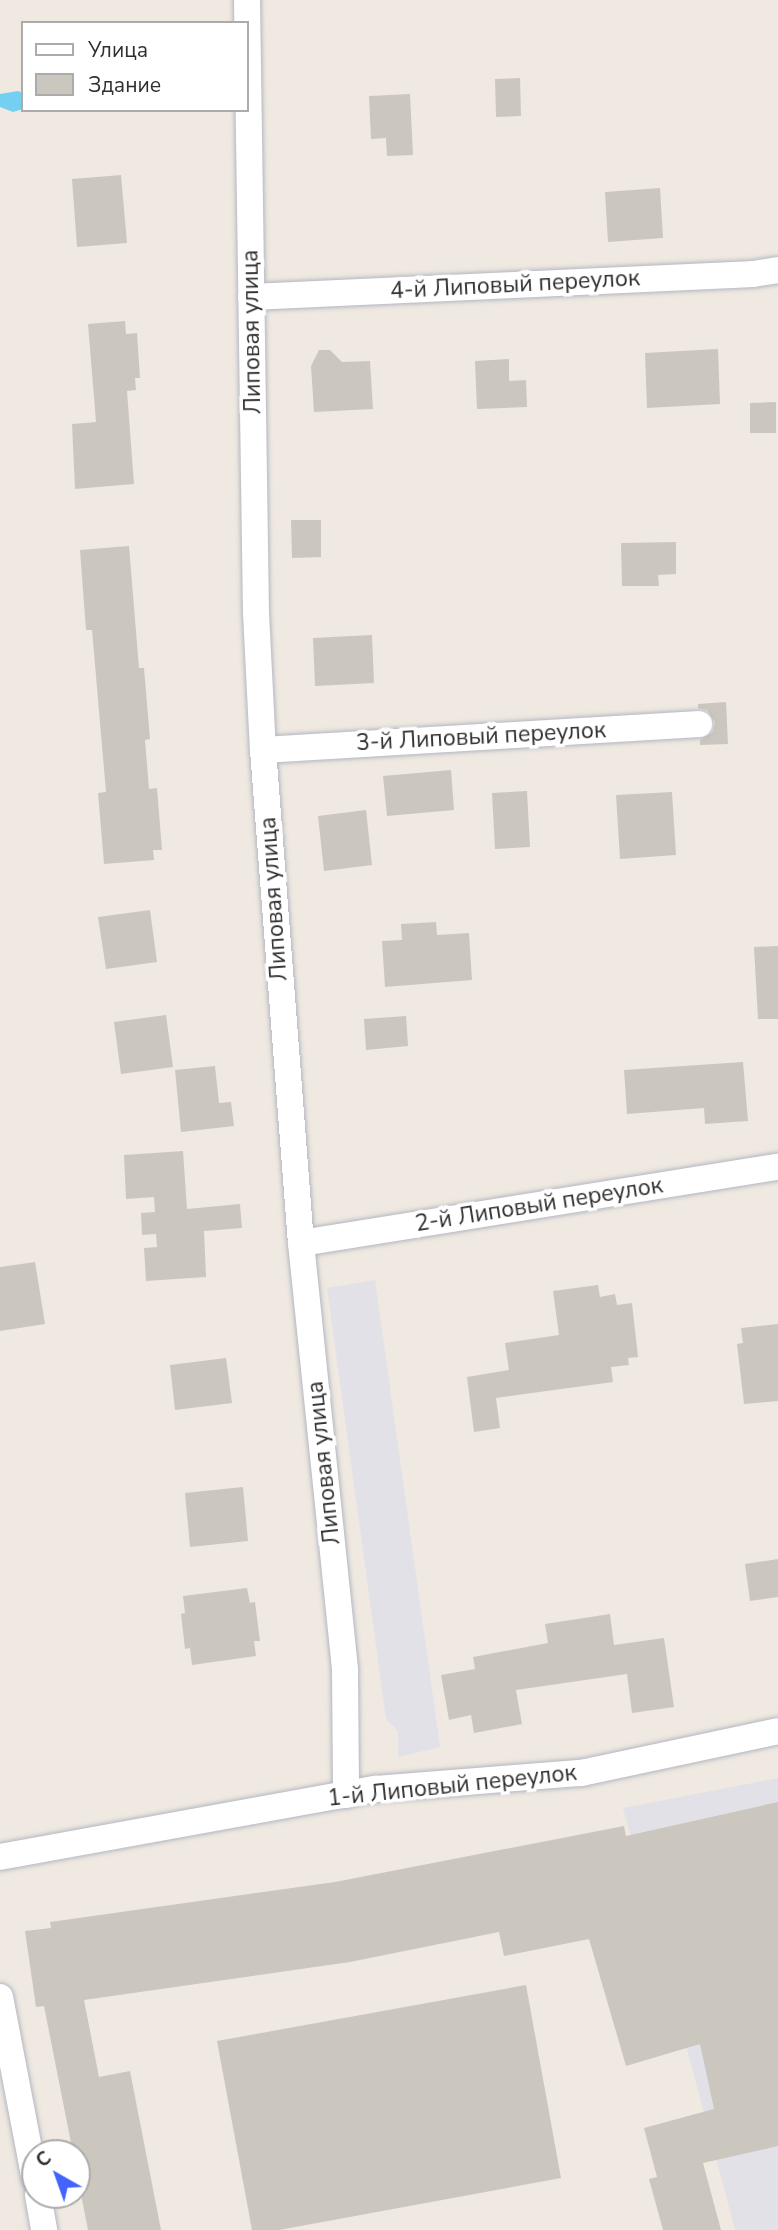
<!DOCTYPE html>
<meta charset="utf-8">
<style>
body{margin:0}
#map{position:relative;width:778px;height:2230px;overflow:hidden;background:#efe9e1;font-family:"Nunito Sans",sans-serif}
div>[style]{position:absolute}
.industrial>*{inset:0;background:#e3e1e8}
.water>*{inset:0;background:#75cff0}
.building>*{inset:0;background:#cbc7bf}
.roads{filter:drop-shadow(0 0 2px #b4b7c1) drop-shadow(0 0 2px #b4b7c1)}
.street>*{height:26px;margin:-13px;padding:0 13px;transform-origin:13px;border-radius:13px;background:#fff}
span{translate:-50% -50%;white-space:nowrap;text-align:center;line-height:1.15;-webkit-text-stroke:7px #fff;paint-order:stroke}
.street-label{font-size:23px;color:#2e2e2e}
.legend{position:absolute;left:21px;top:21px;width:228px;height:91px;box-sizing:border-box;background:#fff;border:2px solid #ababab;margin:0;padding:9px 12px;list-style:none;font-size:21px;color:#2e2e2e}
.legend li{display:flex;align-items:center;gap:14px;height:35px}
.legend b{width:35px;border:2px solid #ababab}
.north{position:absolute;left:21px;top:2139px;width:70px;height:70px;box-sizing:border-box;background:#fff;border:2px solid #ababab;border-radius:50%;rotate:320deg;font-size:19px;font-weight:700;line-height:28px;text-align:center;color:#2e2e2e}
.north::after{content:'';display:block;margin:auto;width:24px;height:32px;background:#4264fb;clip-path:polygon(50% 0,100% 100%,50% 72%,0 100%)}
</style>
<div id="map">
<div class="industrial">
<i style="clip-path:polygon(375px 1280px,440px 1747px,398px 1757px,398px 1731px,386px 1719px,327px 1288px)"></i>
<i style="clip-path:polygon(778px 1778px,778px 2230px,735px 2230px,623px 1808px)"></i>
</div>
<div class="water">
<i style="clip-path:polygon(18px 91px,23px 93px,23px 109px,13px 112px,0 107px,0 94px)"></i>
</div>
<div class="building">
<i style="clip-path:polygon(520px 78px,521px 116px,496px 117px,495px 79px)"></i>
<i style="clip-path:polygon(410px 94px,413px 155px,387px 156px,386px 138px,371px 139px,369px 96px)"></i>
<i style="clip-path:polygon(121px 175px,127px 243px,77px 247px,72px 179px)"></i>
<i style="clip-path:polygon(660px 188px,663px 238px,608px 242px,605px 192px)"></i>
<i style="clip-path:polygon(125px 321px,126px 334px,137px 333px,140px 378px,135px 378px,136px 390px,127px 391px,134px 484px,75px 489px,72px 424px,96px 422px,88px 324px)"></i>
<i style="clip-path:polygon(718px 349px,720px 404px,647px 408px,645px 353px)"></i>
<i style="clip-path:polygon(319px 350px,330px 350px,342px 362px,370px 361px,373px 409px,314px 412px,311px 366px)"></i>
<i style="clip-path:polygon(509px 359px,509px 381px,526px 380px,527px 407px,477px 409px,475px 361px)"></i>
<i style="clip-path:polygon(776px 402px,776px 433px,750px 433px,750px 403px)"></i>
<i style="clip-path:polygon(291px 520px,321px 520px,321px 557px,292px 558px)"></i>
<i style="clip-path:polygon(676px 542px,676px 574px,658px 575px,659px 586px,622px 586px,621px 543px)"></i>
<i style="clip-path:polygon(129px 546px,139px 668px,144px 668px,150px 739px,145px 740px,149px 789px,157px 788px,162px 850px,153px 850px,154px 860px,104px 864px,98px 793px,106px 792px,92px 630px,86px 630px,80px 550px)"></i>
<i style="clip-path:polygon(372px 635px,374px 683px,315px 686px,313px 638px)"></i>
<i style="clip-path:polygon(726px 702px,728px 744px,700px 745px,700px 740px,713px 732px,715px 722px,707px 710px,698px 708px,698px 704px)"></i>
<i style="clip-path:polygon(451px 770px,454px 810px,387px 816px,383px 776px)"></i>
<i style="clip-path:polygon(527px 791px,530px 847px,495px 849px,492px 793px)"></i>
<i style="clip-path:polygon(672px 792px,676px 855px,620px 859px,616px 795px)"></i>
<i style="clip-path:polygon(366px 810px,372px 865px,324px 871px,318px 816px)"></i>
<i style="clip-path:polygon(150px 910px,157px 962px,106px 969px,98px 917px)"></i>
<i style="clip-path:polygon(436px 922px,437px 935px,469px 933px,472px 980px,385px 987px,382px 941px,402px 940px,401px 924px)"></i>
<i style="clip-path:polygon(778px 946px,778px 1019px,758px 1019px,754px 947px)"></i>
<i style="clip-path:polygon(166px 1015px,173px 1067px,121px 1074px,114px 1022px)"></i>
<i style="clip-path:polygon(406px 1016px,408px 1046px,366px 1050px,364px 1019px)"></i>
<i style="clip-path:polygon(743px 1062px,748px 1121px,705px 1124px,704px 1108px,627px 1114px,624px 1070px)"></i>
<i style="clip-path:polygon(215px 1066px,219px 1103px,231px 1102px,234px 1126px,181px 1132px,175px 1070px)"></i>
<i style="clip-path:polygon(183px 1151px,187px 1209px,240px 1204px,242px 1228px,204px 1231px,206px 1277px,146px 1281px,144px 1248px,157px 1247px,156px 1234px,142px 1235px,141px 1213px,155px 1212px,154px 1197px,126px 1199px,124px 1155px)"></i>
<i style="clip-path:polygon(35px 1262px,45px 1324px,0 1331px,0 1267px)"></i>
<i style="clip-path:polygon(598px 1285px,600px 1297px,615px 1294px,617px 1305px,632px 1303px,638px 1357px,628px 1358px,629px 1365px,611px 1367px,613px 1382px,496px 1398px,500px 1428px,474px 1432px,467px 1377px,509px 1370px,505px 1343px,559px 1335px,553px 1291px)"></i>
<i style="clip-path:polygon(778px 1324px,778px 1401px,744px 1404px,737px 1344px,743px 1343px,741px 1328px)"></i>
<i style="clip-path:polygon(226px 1358px,232px 1403px,175px 1410px,170px 1365px)"></i>
<i style="clip-path:polygon(243px 1487px,248px 1541px,190px 1547px,185px 1493px)"></i>
<i style="clip-path:polygon(778px 1559px,778px 1597px,750px 1601px,745px 1564px)"></i>
<i style="clip-path:polygon(247px 1588px,250px 1603px,255px 1602px,260px 1641px,254px 1641px,256px 1656px,192px 1665px,190px 1648px,185px 1649px,181px 1614px,185px 1613px,183px 1596px)"></i>
<i style="clip-path:polygon(610px 1614px,614px 1645px,664px 1638px,674px 1707px,632px 1713px,627px 1674px,516px 1690px,522px 1724px,474px 1733px,471px 1715px,449px 1720px,441px 1675px,475px 1669px,473px 1657px,548px 1643px,545px 1624px)"></i>
<i style="clip-path:polygon(778px 1802px,778px 2146px,703px 2163px,721px 2230px,663px 2230px,649px 2179px,657px 2177px,644px 2128px,714px 2109px,700px 2044px,626px 2066px,589px 1939px,504px 1956px,499px 1932px,350px 1962px,84px 2000px,99px 2077px,130px 2071px,161px 2230px,88px 2230px,77px 2174px,77px 2153px,73px 2153px,44px 2006px,36px 2007px,25px 1931px,51px 1928px,50px 1922px,335px 1882px,624px 1826px,626px 1836px)"></i>
<i style="clip-path:polygon(526px 1985px,561px 2178px,279px 2230px,252px 2230px,217px 2041px)"></i>
</div>
<div class="roads">
<div class="street">
<i style="left:247px;top:0;width:613px;rotate:89.16deg"></i>
<i style="left:256px;top:613px;width:137px;rotate:87.1deg"></i>
<i style="left:263px;top:750px;width:494px;rotate:85.6deg"></i>
<i style="left:301px;top:1243px;width:430px;rotate:84.1deg"></i>
<i style="left:345px;top:1671px;width:124px;rotate:89.5deg"></i>
<i style="left:251px;top:297px;width:503px;rotate:-2.62deg"></i>
<i style="left:753px;top:274px;width:25px;rotate:-9deg"></i>
<i style="left:263px;top:750px;width:437px;rotate:-3.4deg"></i>
<i style="left:301px;top:1243px;width:483px;rotate:-9.1deg"></i>
<i style="left:0;top:1857px;width:382px;rotate:-10.3deg"></i>
<i style="left:376px;top:1789px;width:206px;rotate:-4.5deg"></i>
<i style="left:581px;top:1773px;width:201px;rotate:-12deg"></i>
<i style="left:0;top:1997px;width:187px;rotate:79.2deg"></i>
<i style="left:38px;top:2195px;width:36px;rotate:80deg"></i>
</div>
</div>
<div class="street-label">
<span style="left:515px;top:285px;rotate:-3deg">4-й Липовый переулок</span>
<span style="left:252px;top:332px;rotate:-91deg">Липовая улица</span>
<span style="left:481px;top:737px;rotate:-3deg">3-й Липовый переулок</span>
<span style="left:274px;top:899px;rotate:-94deg">Липовая улица</span>
<span style="left:539px;top:1205px;rotate:-9deg">2-й Липовый переулок</span>
<span style="left:324px;top:1463px;rotate:-96deg">Липовая улица</span>
<span style="left:452px;top:1786px;rotate:-6deg">1-й Липовый переулок</span>
</div>
<ul class="legend">
<li><b style="height:9px;background:#fff"></b>Улица</li>
<li><b style="height:19px;background:#cbc7bf"></b>Здание</li>
</ul>
<div class="north">С</div>
</div>
